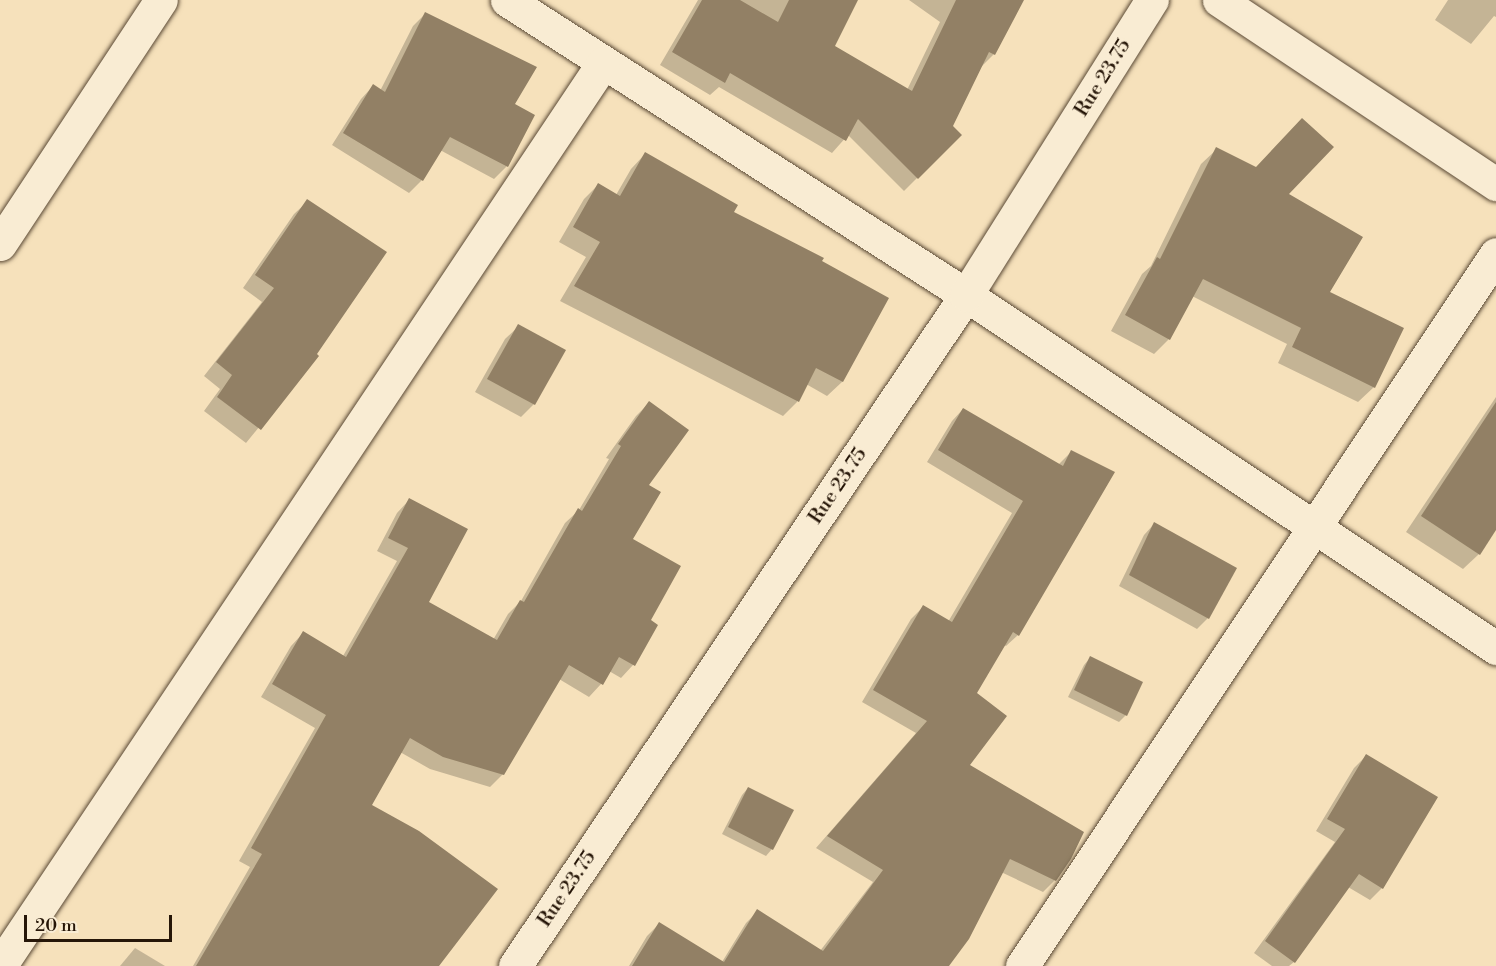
<!DOCTYPE html>
<style>
body{margin:0}
#map{position:relative;width:1496px;height:966px;overflow:hidden;background:#f6e1bb;font-family:"Libre Bodoni",serif}
div>[style]{position:absolute}
.shadow>*{inset:0;background:#0003}
.building>*{inset:0;background:#928065}
.roads{filter:drop-shadow(0 0 2px #5a4935) drop-shadow(0 0 2px #5a4935)}
.street>*{height:33px;margin:-16.5px;padding:0 16.5px;transform-origin:16.5px;border-radius:16.5px;background:#f9ecd3}
span{translate:-50% -50%;white-space:nowrap;text-align:center;line-height:1.15;-webkit-text-stroke:5px #f9ecd3;paint-order:stroke}
.street-label{font-size:20px;color:#261608}
.scale{position:absolute;left:24px;top:915px;width:148px;height:27px;box-sizing:border-box;border:3px solid #261608;border-top:0;padding-left:8px;font-size:18px;line-height:21px;white-space:nowrap;color:#261608;-webkit-text-stroke:4px #f9ecd3;paint-order:stroke}
</style>
<div id="map">
<div class="shadow">
<i style="clip-path:polygon(698px 0,857px 0,833px 46px,907px 90px,940px 22px,909px 0,1023px 0,994px 54px,981px 67px,952px 126px,960px 135px,904px 191px,848px 135px,832px 153px,719px 87px,710px 95px,660px 65px)"></i>
<i style="clip-path:polygon(1448px 0,1496px 0,1496px 17px,1494px 16px,1471px 44px,1435px 20px)"></i>
<i style="clip-path:polygon(425px 14px,513px 105px,533px 116px,507px 166px,494px 179px,440px 150px,422px 180px,409px 193px,332px 145px,361px 99px,373px 86px,380px 91px,413px 26px)"></i>
<i style="clip-path:polygon(1217px 149px,1287px 195px,1328px 293px,1374px 387px,1358px 402px,1278px 363px,1287px 344px,1192px 296px,1169px 339px,1154px 354px,1111px 331px,1142px 274px,1151px 266px,1201px 164px)"></i>
<i style="clip-path:polygon(645px 154px,732px 213px,887px 298px,842px 382px,827px 396px,806px 384px,797px 402px,783px 416px,560px 301px,586px 257px,559px 242px,584px 199px,598px 185px,616px 195px,631px 169px)"></i>
<i style="clip-path:polygon(308px 201px,317px 356px,246px 443px,204px 411px,220px 389px,204px 376px,262px 302px,243px 288px,294px 214px)"></i>
<i style="clip-path:polygon(519px 326px,534px 404px,521px 417px,475px 392px,505px 339px)"></i>
<i style="clip-path:polygon(1496px 397px,1496px 528px,1479px 554px,1463px 569px,1406px 532px)"></i>
<i style="clip-path:polygon(649px 403px,647px 486px,631px 539px,648px 621px,656px 626px,633px 665px,621px 678px,609px 671px,601px 684px,589px 697px,559px 679px,503px 774px,490px 787px,430px 769px,400px 752px,370px 806px,437px 966px,193px 966px,250px 867px,239px 861px,315px 728px,261px 697px,291px 646px,303px 633px,343px 656px,397px 561px,377px 551px,397px 513px,409px 500px,427px 603px,493px 640px,508px 614px,521px 601px,565px 523px,579px 510px,609px 459px,606px 458px,636px 416px)"></i>
<i style="clip-path:polygon(963px 409px,1058px 465px,1071px 452px,1018px 635px,1006px 646px,1004px 645px,975px 694px,967px 766px,1055px 880px,1043px 892px,1001px 872px,947px 966px,629px 966px,647px 936px,659px 924px,722px 962px,746px 923px,758px 911px,820px 951px,873px 882px,816px 848px,916px 733px,862px 702px,911px 619px,923px 607px,948px 622px,1012px 513px,927px 462px,952px 421px)"></i>
<i style="clip-path:polygon(1154px 524px,1208px 618px,1197px 629px,1119px 586px,1144px 535px)"></i>
<i style="clip-path:polygon(1090px 658px,1126px 715px,1119px 722px,1068px 697px,1084px 665px)"></i>
<i style="clip-path:polygon(1366px 756px,1382px 888px,1370px 900px,1348px 887px,1294px 962px,1289px 966px,1272px 966px,1254px 953px,1335px 842px,1316px 831px,1354px 768px)"></i>
<i style="clip-path:polygon(748px 788px,772px 849px,766px 856px,722px 834px,742px 795px)"></i>
<i style="clip-path:polygon(135px 948px,165px 966px,120px 966px)"></i>
</div>
<div class="building">
<i style="clip-path:polygon(702px 0,740px 0,778px 22px,789px 0,858px 0,835px 46px,912px 91px,956px 0,1024px 0,995px 55px,989px 52px,953px 126px,962px 135px,918px 179px,858px 119px,846px 141px,730px 73px,725px 83px,672px 52px)"></i>
<i style="clip-path:polygon(425px 12px,537px 67px,515px 104px,535px 115px,508px 167px,450px 137px,423px 181px,343px 133px,373px 84px,385px 92px)"></i>
<i style="clip-path:polygon(1302px 118px,1334px 147px,1289px 194px,1363px 237px,1330px 292px,1404px 328px,1375px 388px,1292px 347px,1301px 328px,1203px 279px,1170px 340px,1125px 315px,1157px 257px,1160px 259px,1216px 147px,1256px 167px)"></i>
<i style="clip-path:polygon(645px 152px,738px 205px,734px 212px,824px 258px,822px 261px,889px 298px,843px 382px,816px 368px,799px 402px,574px 286px,600px 242px,573px 227px,598px 183px,620px 196px)"></i>
<i style="clip-path:polygon(307px 199px,387px 252px,317px 354px,319px 356px,261px 430px,217px 397px,232px 375px,216px 362px,274px 288px,255px 275px)"></i>
<i style="clip-path:polygon(518px 324px,566px 350px,535px 405px,487px 379px)"></i>
<i style="clip-path:polygon(649px 401px,689px 430px,649px 485px,661px 492px,633px 539px,681px 566px,651px 620px,658px 625px,635px 666px,619px 657px,603px 685px,569px 665px,504px 775px,443px 757px,410px 738px,372px 805px,419px 831px,498px 889px,439px 966px,196px 966px,262px 854px,251px 848px,326px 715px,272px 684px,303px 631px,346px 657px,408px 548px,388px 538px,409px 498px,468px 529px,429px 602px,497px 640px,520px 600px,524px 602px,578px 508px,582px 511px,621px 446px,618px 444px)"></i>
<i style="clip-path:polygon(1496px 402px,1496px 530px,1480px 555px,1421px 516px)"></i>
<i style="clip-path:polygon(963px 408px,1063px 466px,1071px 450px,1115px 472px,1019px 636px,1013px 632px,977px 693px,1007px 716px,970px 765px,1084px 832px,1071px 859px,1056px 881px,1010px 859px,969px 939px,949px 966px,632px 966px,659px 922px,724px 962px,757px 909px,823px 951px,883px 870px,827px 836px,927px 721px,873px 690px,923px 605px,952px 622px,1023px 501px,938px 450px)"></i>
<i style="clip-path:polygon(1154px 522px,1237px 568px,1209px 619px,1129px 575px)"></i>
<i style="clip-path:polygon(1090px 656px,1143px 682px,1127px 716px,1074px 690px)"></i>
<i style="clip-path:polygon(1366px 754px,1438px 797px,1383px 889px,1359px 874px,1295px 963px,1265px 941px,1345px 829px,1327px 819px)"></i>
<i style="clip-path:polygon(748px 787px,794px 810px,773px 850px,728px 827px)"></i>
</div>
<div class="roads">
<div class="street">
<i style="left:507px;top:0;width:546px;rotate:32.73deg"></i>
<i style="left:966px;top:295px;width:637px;rotate:33.67deg"></i>
<i style="left:1219px;top:0;width:333px;rotate:33.6deg"></i>
<i style="left:0;top:244px;width:292px;rotate:-56.6deg"></i>
<i style="left:0;top:966px;width:1086px;rotate:-56.27deg"></i>
<i style="left:515px;top:966px;width:808px;rotate:-56.09deg"></i>
<i style="left:966px;top:295px;width:349px;rotate:-57.8deg"></i>
<i style="left:1022px;top:966px;width:855px;rotate:-56.35deg"></i>
</div>
</div>
<div class="street-label">
<span style="left:1103px;top:78px;rotate:-58deg">Rue 23.75</span>
<span style="left:838px;top:486px;rotate:-56deg">Rue 23.75</span>
<span style="left:567px;top:889px;rotate:-56deg">Rue 23.75</span>
</div>
<div class="scale">20 m</div>
</div>
